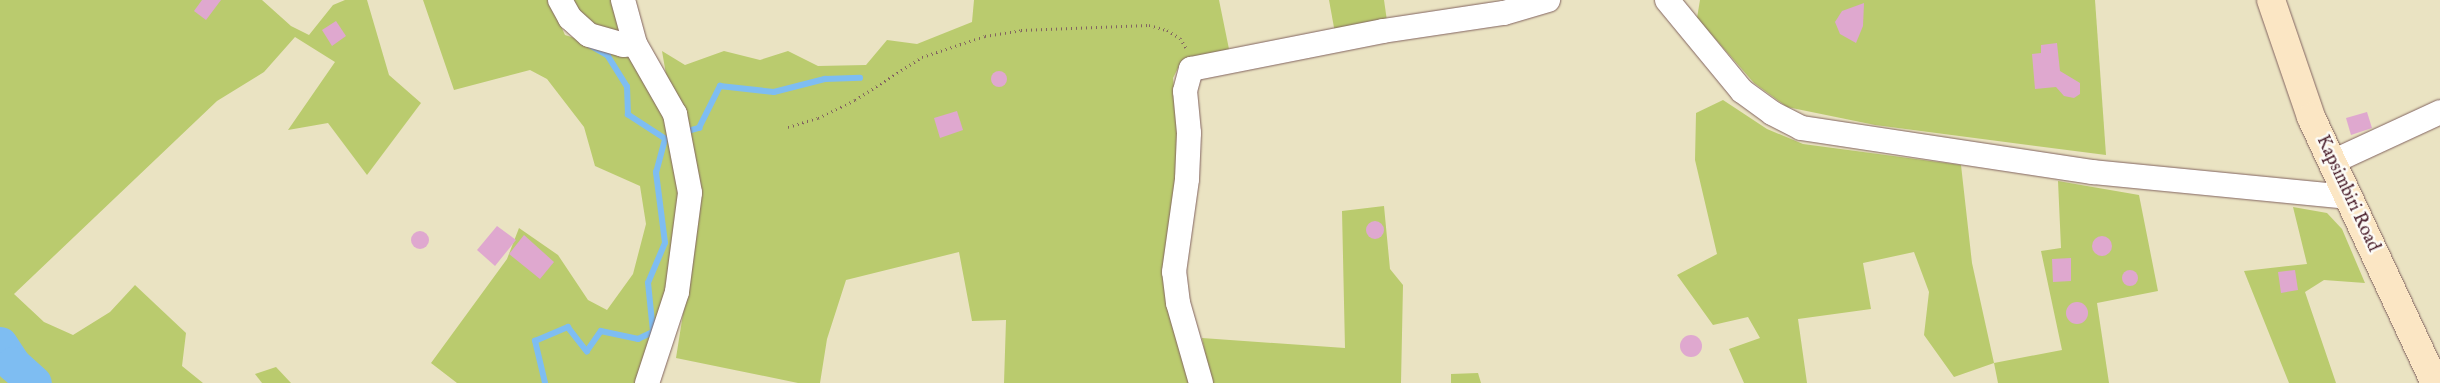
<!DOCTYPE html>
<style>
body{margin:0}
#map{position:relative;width:2440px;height:383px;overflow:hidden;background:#eae3c2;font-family:"IM FELL English",serif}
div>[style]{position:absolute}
.green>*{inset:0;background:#bacb6e}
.stream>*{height:5.5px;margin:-2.75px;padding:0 2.75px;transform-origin:2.75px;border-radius:2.75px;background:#7ebdf2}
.river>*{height:35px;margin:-17.5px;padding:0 17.5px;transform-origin:17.5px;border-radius:17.5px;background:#7ebdf2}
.building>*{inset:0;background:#dfa8cf}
.round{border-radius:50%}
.path>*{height:3px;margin-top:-1.5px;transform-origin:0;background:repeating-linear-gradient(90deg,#826460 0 1px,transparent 0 5px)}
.roads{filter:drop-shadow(0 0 1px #826460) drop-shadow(0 0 1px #826460)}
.street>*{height:24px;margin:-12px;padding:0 12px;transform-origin:12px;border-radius:12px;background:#fff}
.secondary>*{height:28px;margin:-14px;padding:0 14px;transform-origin:14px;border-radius:14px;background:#fbe6c4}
span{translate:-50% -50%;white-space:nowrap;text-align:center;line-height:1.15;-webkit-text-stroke:5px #fdfcf7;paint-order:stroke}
.street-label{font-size:18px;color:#4a1f2b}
</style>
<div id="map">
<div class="green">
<i style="clip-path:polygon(0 0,262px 0,291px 26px,309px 35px,333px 5px,345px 0,367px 0,389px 75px,421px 103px,367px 175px,328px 123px,288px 130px,335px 62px,295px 37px,264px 72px,217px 101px,14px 294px,44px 322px,73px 335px,110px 312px,135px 285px,186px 333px,182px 366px,203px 383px,0 383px)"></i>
<i style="clip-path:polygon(423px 0,549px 0,565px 35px,612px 50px,631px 52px,669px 123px,682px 194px,675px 270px,640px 383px,457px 383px,431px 363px,507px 259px,519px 228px,558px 255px,588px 300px,607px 310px,633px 274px,646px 224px,640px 186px,595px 166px,584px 127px,547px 79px,530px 70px,454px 90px)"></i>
<i style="clip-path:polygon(569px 0,618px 0,626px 36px,589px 26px)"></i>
<i style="clip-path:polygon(974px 0,1219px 0,1230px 54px,1180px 64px,1173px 78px,1177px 122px,1176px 187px,1162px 271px,1172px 324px,1190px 383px,1004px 383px,1006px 320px,972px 321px,959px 252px,846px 280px,827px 339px,820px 383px,798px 383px,676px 358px,701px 200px,667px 80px,662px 51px,685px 65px,724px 51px,760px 60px,788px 51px,818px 66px,866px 65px,887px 40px,917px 44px,972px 22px)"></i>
<i style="clip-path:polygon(1329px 0,1384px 0,1387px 21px,1335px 33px)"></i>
<i style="clip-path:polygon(1700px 0,2095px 0,2106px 155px,1875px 125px,1787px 107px,1754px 83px,1697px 18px)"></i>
<i style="clip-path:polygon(1723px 100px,1767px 129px,1803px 144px,1961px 165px,1972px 263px,1994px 363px,2062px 350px,2041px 251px,2061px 248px,2058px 181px,2139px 195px,2158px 291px,2097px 303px,2109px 383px,1998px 383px,1994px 363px,1954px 377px,1924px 335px,1929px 292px,1914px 252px,1863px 263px,1871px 309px,1798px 319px,1807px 383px,1744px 383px,1729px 349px,1760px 338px,1748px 317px,1713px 325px,1677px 275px,1717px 254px,1695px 160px,1696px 113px)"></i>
<i style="clip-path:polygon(1384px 206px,1390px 269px,1403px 285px,1401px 383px,1211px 383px,1202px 338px,1345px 348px,1342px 211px)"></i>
<i style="clip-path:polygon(2293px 207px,2327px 213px,2342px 229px,2365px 283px,2324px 280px,2305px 292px,2336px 383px,2289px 383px,2244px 271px,2307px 264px)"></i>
<i style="clip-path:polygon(276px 367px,291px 383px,262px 383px,255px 374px)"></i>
<i style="clip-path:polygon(1478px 373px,1481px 383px,1451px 383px,1451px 374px)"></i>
</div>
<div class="stream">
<i style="left:685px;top:132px;width:15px;rotate:-16deg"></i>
<i style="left:699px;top:128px;width:47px;rotate:-63.4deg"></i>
<i style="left:720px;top:86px;width:54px;rotate:6.3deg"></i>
<i style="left:774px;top:92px;width:53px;rotate:-14.3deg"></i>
<i style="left:825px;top:79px;width:35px;rotate:-2deg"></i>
<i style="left:545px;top:383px;width:43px;rotate:-103.4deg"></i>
<i style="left:535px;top:341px;width:36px;rotate:-23deg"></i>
<i style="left:568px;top:327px;width:31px;rotate:52deg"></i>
<i style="left:587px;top:351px;width:24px;rotate:-55deg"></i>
<i style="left:601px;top:331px;width:38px;rotate:12deg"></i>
<i style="left:638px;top:339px;width:17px;rotate:-25deg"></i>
<i style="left:653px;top:332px;width:49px;rotate:-95.8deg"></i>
<i style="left:648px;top:283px;width:43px;rotate:-67deg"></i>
<i style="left:665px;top:243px;width:71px;rotate:-97.3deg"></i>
<i style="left:656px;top:173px;width:35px;rotate:-75deg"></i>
<i style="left:665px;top:139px;width:44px;rotate:-147deg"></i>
<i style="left:628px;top:115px;width:28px;rotate:-92deg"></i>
<i style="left:627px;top:87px;width:36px;rotate:-122deg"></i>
<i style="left:608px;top:56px;width:20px;rotate:-150deg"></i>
</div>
<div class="river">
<i style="left:0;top:344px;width:24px;rotate:57deg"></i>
<i style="left:13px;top:364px;width:28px;rotate:42deg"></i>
</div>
<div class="building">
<i style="clip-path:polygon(202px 0,221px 0,206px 20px,194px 11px)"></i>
<i style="clip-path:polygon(1864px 3px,1863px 26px,1856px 43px,1840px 34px,1835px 22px,1842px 11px)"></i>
<i style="clip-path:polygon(336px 21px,346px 36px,332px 46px,322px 30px)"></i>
<i style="clip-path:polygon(2057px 43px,2060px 71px,2080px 83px,2080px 94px,2074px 98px,2064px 96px,2056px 87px,2035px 89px,2032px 54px,2041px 53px,2041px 45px)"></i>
<i class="round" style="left:991px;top:71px;width:16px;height:16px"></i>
<i style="clip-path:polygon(957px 111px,963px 130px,940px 138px,934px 118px)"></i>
<i style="clip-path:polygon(2367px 112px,2372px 128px,2351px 135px,2346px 118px)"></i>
<i class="round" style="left:1366px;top:221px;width:18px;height:18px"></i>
<i style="clip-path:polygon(497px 226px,516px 240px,495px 266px,477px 250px)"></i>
<i class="round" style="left:411px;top:231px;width:18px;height:18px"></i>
<i style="clip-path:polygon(524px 235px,554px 262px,540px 279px,509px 254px)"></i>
<i class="round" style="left:2092px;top:236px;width:20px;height:20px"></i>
<i style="clip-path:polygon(2071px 258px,2071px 281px,2053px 282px,2052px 259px)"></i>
<i class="round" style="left:2122px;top:270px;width:16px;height:16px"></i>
<i style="clip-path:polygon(2295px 270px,2298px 290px,2281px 293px,2278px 272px)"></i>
<i class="round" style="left:2066px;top:302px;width:22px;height:22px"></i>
<i class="round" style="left:1680px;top:335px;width:22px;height:22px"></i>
</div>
<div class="path">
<i style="left:788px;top:127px;width:31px;rotate:-17deg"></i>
<i style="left:818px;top:118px;width:41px;rotate:-25.9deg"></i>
<i style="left:855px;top:100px;width:80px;rotate:-32.7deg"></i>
<i style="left:922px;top:57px;width:66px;rotate:-18.4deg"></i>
<i style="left:985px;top:36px;width:36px;rotate:-9deg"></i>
<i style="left:1021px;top:30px;width:128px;rotate:-2.2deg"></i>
<i style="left:1149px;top:25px;width:19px;rotate:16deg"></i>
<i style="left:1167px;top:30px;width:15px;rotate:32deg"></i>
<i style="left:1180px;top:38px;width:13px;rotate:58deg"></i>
</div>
<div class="roads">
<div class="street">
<i style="left:560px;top:0;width:21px;rotate:61deg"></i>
<i style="left:570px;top:18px;width:25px;rotate:42deg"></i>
<i style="left:589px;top:35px;width:35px;rotate:16deg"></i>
<i style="left:623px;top:45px;width:12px;rotate:-5deg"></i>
<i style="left:623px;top:0;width:46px;rotate:74.7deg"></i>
<i style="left:635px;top:44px;width:81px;rotate:60.3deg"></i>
<i style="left:675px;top:114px;width:80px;rotate:79.2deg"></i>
<i style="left:690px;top:193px;width:100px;rotate:97.5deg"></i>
<i style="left:677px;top:292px;width:96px;rotate:108.2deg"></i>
<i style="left:1667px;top:0;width:118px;rotate:50.5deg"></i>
<i style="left:1742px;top:91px;width:37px;rotate:36deg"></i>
<i style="left:1772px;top:113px;width:33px;rotate:27deg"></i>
<i style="left:1801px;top:128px;width:295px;rotate:8.6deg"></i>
<i style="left:2093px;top:172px;width:256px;rotate:5.6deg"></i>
<i style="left:2332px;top:162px;width:119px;rotate:-24.8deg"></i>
<i style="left:1201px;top:383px;width:83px;rotate:-106deg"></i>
<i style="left:1178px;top:303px;width:31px;rotate:-97deg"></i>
<i style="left:1174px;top:272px;width:94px;rotate:-82deg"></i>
<i style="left:1187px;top:179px;width:46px;rotate:-87.5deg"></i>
<i style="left:1189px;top:133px;width:42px;rotate:-95.4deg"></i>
<i style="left:1185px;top:91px;width:23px;rotate:-75deg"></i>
<i style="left:1191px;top:69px;width:196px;rotate:-11.2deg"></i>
<i style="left:1383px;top:31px;width:122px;rotate:-8.5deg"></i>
<i style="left:1504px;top:13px;width:46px;rotate:-16.5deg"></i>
</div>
<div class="secondary">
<i style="left:2271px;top:0;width:124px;rotate:71.1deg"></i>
<i style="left:2311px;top:117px;width:293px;rotate:65deg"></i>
</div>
</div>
<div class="street-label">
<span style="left:2347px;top:194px;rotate:65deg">Kapsimbiri Road</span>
</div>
</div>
